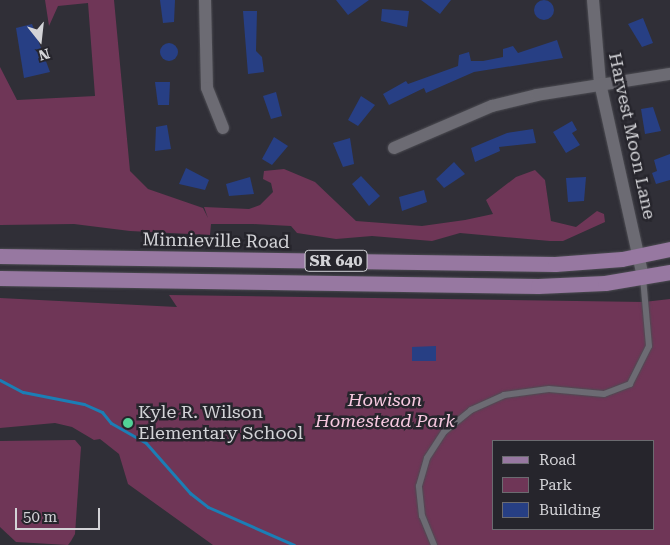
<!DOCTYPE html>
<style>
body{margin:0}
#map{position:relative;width:670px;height:545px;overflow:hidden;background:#302f37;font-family:"Roboto Serif",serif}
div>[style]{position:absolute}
.green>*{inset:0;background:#6f3657}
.stream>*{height:3px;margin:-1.5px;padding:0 1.5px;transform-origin:1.5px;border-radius:1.5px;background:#1b7eb5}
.building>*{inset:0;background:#273f84}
.round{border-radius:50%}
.roads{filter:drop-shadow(0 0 1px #4c4c52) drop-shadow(0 0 1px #4c4c52)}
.lane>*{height:6px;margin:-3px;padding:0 3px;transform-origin:3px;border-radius:3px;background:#6c6b73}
.street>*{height:12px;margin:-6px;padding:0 6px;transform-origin:6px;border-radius:6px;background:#6c6b73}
.primary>*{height:15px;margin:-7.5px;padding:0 7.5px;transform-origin:7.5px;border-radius:7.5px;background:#9778a1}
.dots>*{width:14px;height:14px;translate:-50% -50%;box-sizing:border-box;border:2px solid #26252c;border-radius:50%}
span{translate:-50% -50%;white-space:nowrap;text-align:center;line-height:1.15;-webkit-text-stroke:5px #26252c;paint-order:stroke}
.shield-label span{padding:1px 4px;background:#26252c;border:1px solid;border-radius:4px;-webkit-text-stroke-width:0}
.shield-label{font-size:16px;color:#d3d3d7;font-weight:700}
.street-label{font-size:18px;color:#d3d3d7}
.park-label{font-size:18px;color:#f7c9e0;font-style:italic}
.poi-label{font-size:18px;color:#d3d3d7}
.left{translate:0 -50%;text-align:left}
.legend{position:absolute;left:492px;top:440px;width:162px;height:90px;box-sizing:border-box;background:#26252c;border:1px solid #6b6b70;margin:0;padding:6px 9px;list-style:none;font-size:15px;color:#d3d3d7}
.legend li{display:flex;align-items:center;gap:10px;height:25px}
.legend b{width:25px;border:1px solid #6b6b70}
.north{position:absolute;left:15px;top:15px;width:50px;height:50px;-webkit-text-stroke:4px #26252c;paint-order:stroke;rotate:164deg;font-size:14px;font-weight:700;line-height:20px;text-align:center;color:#d3d3d7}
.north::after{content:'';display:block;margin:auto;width:18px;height:22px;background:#d3d3d7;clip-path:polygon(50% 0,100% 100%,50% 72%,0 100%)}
.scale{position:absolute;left:15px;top:508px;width:85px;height:22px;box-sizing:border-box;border:2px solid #d3d3d7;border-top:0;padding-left:6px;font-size:15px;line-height:18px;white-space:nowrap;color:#d3d3d7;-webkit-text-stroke:4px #26252c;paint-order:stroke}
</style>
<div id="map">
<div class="green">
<i style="clip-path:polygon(45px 0,114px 0,130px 171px,148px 189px,203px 208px,208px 218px,204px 207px,249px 209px,260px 205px,273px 192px,271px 183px,263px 179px,264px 171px,284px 169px,315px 182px,356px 221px,422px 226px,465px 220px,493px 214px,486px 200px,516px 177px,535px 170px,545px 180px,551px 221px,576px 227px,597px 211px,604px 214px,605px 222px,563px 241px,550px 241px,460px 233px,432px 241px,372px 236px,336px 239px,297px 233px,291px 226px,253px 224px,211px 224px,210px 235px,130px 231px,74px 224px,0 225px,0 67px,17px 100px,95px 96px,88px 3px,58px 6px,49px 26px)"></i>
<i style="clip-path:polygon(evenodd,169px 295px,644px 302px,670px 299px,670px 545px,213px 545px,128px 484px,119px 454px,100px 439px,94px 440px,72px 427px,55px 423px,0 428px,0 298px,177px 307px,169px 295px,494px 441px,654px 441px,654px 529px,494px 529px,494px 441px)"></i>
<i style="clip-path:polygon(75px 440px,81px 447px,75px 534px,71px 541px,68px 545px,16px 542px,0 527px,0 441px)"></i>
</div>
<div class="stream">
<i style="left:0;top:380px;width:26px;rotate:28deg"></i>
<i style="left:23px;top:392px;width:62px;rotate:11.1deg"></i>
<i style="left:84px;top:404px;width:20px;rotate:24deg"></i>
<i style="left:102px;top:412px;width:14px;rotate:51deg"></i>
<i style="left:111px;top:423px;width:40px;rotate:29.7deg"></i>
<i style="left:146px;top:443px;width:67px;rotate:48.7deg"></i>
<i style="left:190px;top:493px;width:23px;rotate:38deg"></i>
<i style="left:208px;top:507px;width:94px;rotate:23.8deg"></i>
</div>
<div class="building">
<i style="clip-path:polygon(160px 0,175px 0,174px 22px,163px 23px)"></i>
<i style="clip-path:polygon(336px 0,369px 0,348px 15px)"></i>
<i style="clip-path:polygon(421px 0,451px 0,440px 14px)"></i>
<i class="round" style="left:534px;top:0;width:20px;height:20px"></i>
<i style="clip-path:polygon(382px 9px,409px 11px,407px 27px,381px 21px)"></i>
<i style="clip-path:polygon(243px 11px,257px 11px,256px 51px,262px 57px,264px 72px,248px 74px)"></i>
<i style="clip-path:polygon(643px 18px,653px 43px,642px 47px,628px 24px)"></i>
<i style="clip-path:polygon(32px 24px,50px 72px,24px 78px,16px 28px)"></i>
<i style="clip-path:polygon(557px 40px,563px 58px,474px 72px,426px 93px,424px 88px,389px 105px,383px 94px,406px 81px,408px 84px,458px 66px,459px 55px,469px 52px,471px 61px,483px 61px,503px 57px,503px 49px,513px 46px,518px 53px)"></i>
<i class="round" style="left:160px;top:43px;width:18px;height:18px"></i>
<i style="clip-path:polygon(155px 82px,170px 82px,169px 105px,158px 105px)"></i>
<i style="clip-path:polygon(276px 92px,282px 116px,271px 119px,263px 96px)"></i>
<i style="clip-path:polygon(361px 96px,375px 105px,358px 126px,348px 120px)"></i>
<i style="clip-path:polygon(653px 107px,661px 131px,645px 134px,641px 109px)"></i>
<i style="clip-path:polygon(572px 121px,577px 130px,572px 133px,580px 145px,566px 153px,553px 132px)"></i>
<i style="clip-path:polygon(167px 125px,171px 149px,155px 151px,156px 127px)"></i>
<i style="clip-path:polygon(533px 129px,536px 143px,499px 147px,500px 151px,475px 162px,471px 148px,507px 133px)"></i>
<i style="clip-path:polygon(274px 137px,288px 146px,272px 165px,262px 159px)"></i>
<i style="clip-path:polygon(350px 138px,354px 164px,343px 167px,333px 143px)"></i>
<i style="clip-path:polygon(670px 154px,670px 180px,656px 184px,652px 173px,657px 171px,654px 160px)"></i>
<i style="clip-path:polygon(454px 162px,465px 174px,444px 188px,436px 179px)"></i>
<i style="clip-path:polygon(186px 168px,209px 180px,205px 190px,179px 184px)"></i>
<i style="clip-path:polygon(361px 176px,380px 196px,369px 206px,352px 184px)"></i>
<i style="clip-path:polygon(250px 177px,254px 194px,229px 196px,226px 184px)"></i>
<i style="clip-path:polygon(586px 177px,584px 201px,568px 202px,566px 178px)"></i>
<i style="clip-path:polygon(424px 190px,427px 202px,402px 211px,399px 197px)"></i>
<i style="clip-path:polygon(436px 346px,436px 361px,412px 361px,412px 347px)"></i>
</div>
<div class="roads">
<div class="lane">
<i style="left:434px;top:545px;width:31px;rotate:-112deg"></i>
<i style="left:422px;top:516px;width:30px;rotate:-96deg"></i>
<i style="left:419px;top:486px;width:29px;rotate:-74deg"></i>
<i style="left:427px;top:458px;width:31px;rotate:-57deg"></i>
<i style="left:444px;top:432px;width:35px;rotate:-39deg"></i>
<i style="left:471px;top:410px;width:36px;rotate:-24deg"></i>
<i style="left:504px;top:395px;width:45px;rotate:-7.6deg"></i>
<i style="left:549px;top:389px;width:55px;rotate:5.2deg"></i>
<i style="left:604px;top:394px;width:28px;rotate:-21deg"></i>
<i style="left:630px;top:384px;width:42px;rotate:-63.4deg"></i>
<i style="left:649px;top:346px;width:69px;rotate:-95deg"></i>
</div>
<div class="street">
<i style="left:205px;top:0;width:88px;rotate:88.7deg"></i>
<i style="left:207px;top:88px;width:43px;rotate:68.2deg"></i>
<i style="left:593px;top:0;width:83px;rotate:85.2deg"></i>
<i style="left:600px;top:83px;width:199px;rotate:77.5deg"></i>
<i style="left:394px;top:148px;width:107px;rotate:-23.2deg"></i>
<i style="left:492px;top:106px;width:46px;rotate:-13.7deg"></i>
<i style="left:537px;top:95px;width:135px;rotate:-9deg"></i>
</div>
<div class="primary">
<i style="left:0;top:256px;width:555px;rotate:0.83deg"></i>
<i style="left:555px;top:264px;width:67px;rotate:-4.3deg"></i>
<i style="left:622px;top:259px;width:49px;rotate:-11.8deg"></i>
<i style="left:0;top:278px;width:538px;rotate:0.85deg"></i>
<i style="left:538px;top:286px;width:67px;rotate:-2.6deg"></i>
<i style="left:605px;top:283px;width:66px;rotate:-9.6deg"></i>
</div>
</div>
<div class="dots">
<i style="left:128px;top:423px;background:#52d397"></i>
</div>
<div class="shield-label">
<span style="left:336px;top:261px">SR 640</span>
</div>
<div class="street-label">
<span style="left:632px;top:136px;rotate:78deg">Harvest Moon Lane</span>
<span style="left:216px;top:241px;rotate:1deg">Minnieville Road</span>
</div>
<div class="park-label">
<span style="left:385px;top:411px">Howison<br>Homestead Park</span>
</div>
<div class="poi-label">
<span class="left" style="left:138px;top:423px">Kyle R. Wilson<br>Elementary School</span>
</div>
<ul class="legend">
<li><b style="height:6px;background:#9778a1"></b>Road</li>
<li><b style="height:14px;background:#6f3657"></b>Park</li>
<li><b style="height:14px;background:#273f84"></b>Building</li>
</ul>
<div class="north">N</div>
<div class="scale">50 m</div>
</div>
